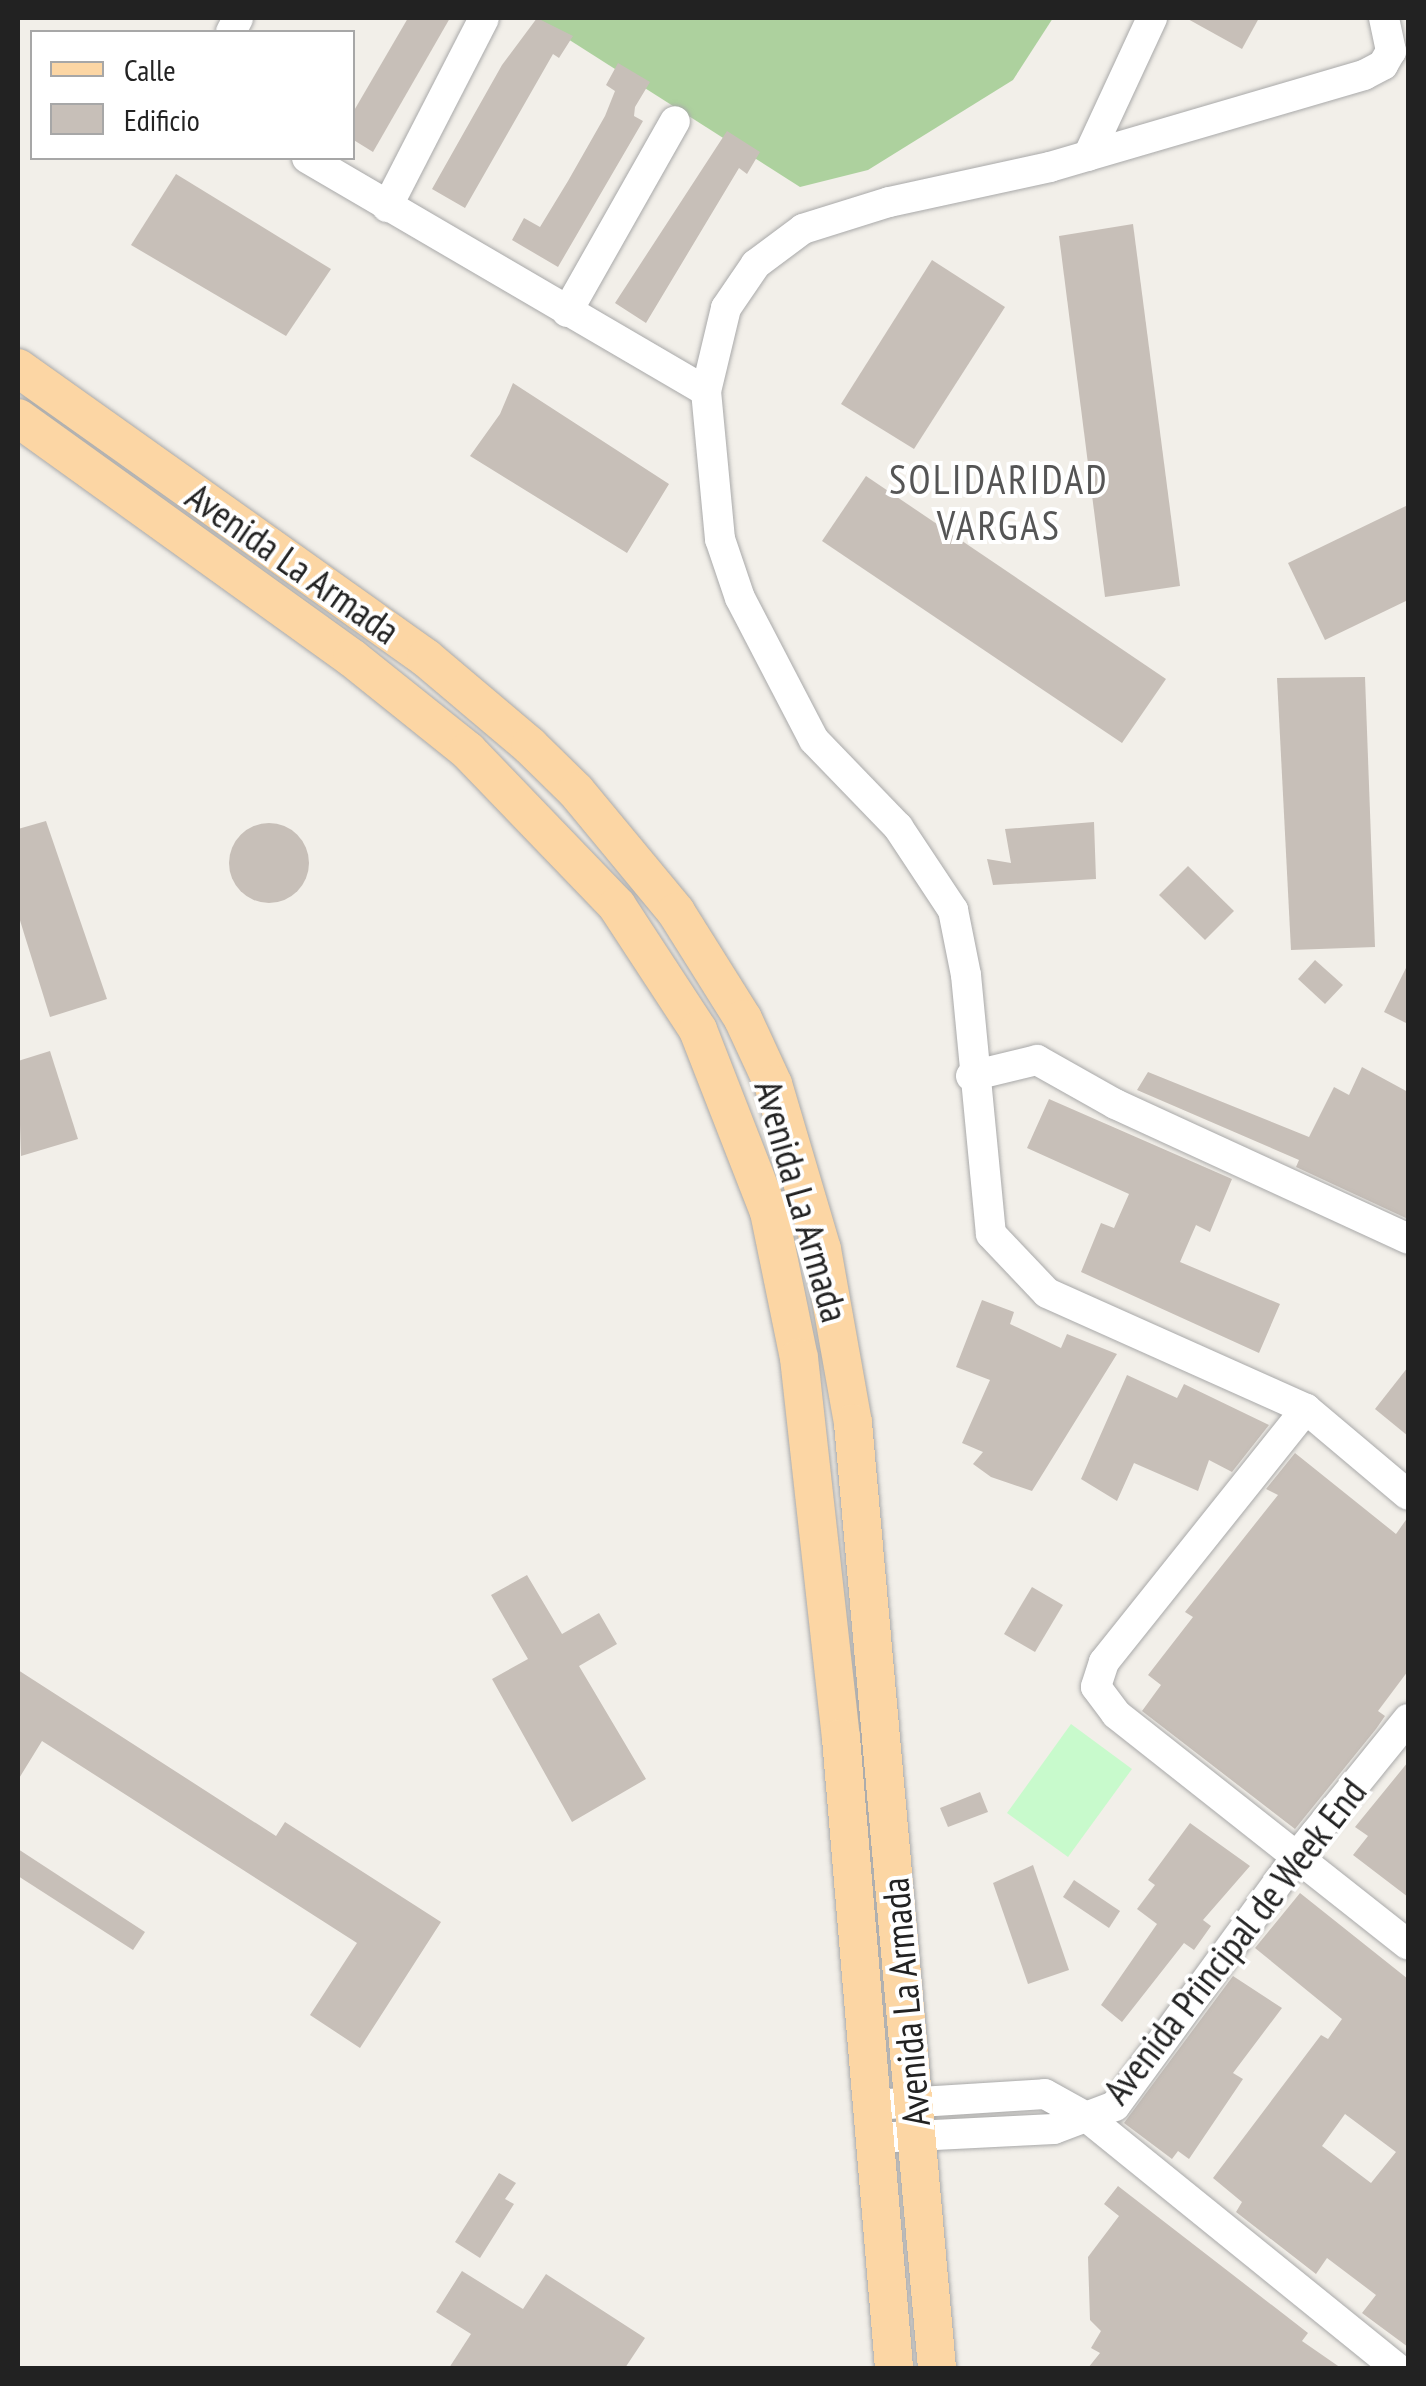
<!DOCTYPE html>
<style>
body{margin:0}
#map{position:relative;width:1426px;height:2386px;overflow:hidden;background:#f2efe9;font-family:"PT Sans Narrow",sans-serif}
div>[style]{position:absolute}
.forest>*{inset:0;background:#add19e}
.park>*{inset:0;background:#c8facc}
.building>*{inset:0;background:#c7bfb8}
.round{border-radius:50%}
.roads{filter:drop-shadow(0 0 2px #a9a9a9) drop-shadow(0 0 2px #a9a9a9)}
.minor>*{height:30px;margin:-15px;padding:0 15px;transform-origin:15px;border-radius:15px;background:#fff}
.major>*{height:38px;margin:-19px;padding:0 19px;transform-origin:19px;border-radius:19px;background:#fcd6a4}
span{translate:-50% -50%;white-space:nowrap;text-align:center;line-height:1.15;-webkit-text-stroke:8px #fff;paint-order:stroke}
.street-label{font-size:38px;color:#222}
.neighbourhood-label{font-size:40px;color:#555;letter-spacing:2.5px}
.frame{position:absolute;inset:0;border:20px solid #222;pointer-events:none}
.legend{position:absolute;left:30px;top:30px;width:325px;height:130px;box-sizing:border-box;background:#fff;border:2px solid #a7a7a7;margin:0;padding:12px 18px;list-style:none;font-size:30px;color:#222}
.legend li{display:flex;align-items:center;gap:20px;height:50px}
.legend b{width:50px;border:2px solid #a7a7a7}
</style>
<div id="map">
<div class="forest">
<i style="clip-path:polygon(535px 18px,1053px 18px,1013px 80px,868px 170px,800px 187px)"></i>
</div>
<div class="park">
<i style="clip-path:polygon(1071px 1724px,1132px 1769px,1068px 1857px,1007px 1813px)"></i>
</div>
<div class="building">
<i style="clip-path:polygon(408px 18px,450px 18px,373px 152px,352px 139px,352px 114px)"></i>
<i style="clip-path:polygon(537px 18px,573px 36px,559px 58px,553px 54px,465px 208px,432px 189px,502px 65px)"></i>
<i style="clip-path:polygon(1186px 18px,1259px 18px,1242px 49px)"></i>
<i style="clip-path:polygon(618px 63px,650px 82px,635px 107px,634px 116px,643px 121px,558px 267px,512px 240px,524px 218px,540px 227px,568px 181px,605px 116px,615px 91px,606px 85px)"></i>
<i style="clip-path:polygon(727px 131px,760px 152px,747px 174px,739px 168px,646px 323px,615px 303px)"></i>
<i style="clip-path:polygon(176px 174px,331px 269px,286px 336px,131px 245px)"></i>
<i style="clip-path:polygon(1133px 224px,1180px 586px,1105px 597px,1059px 236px)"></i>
<i style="clip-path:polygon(932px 260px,1005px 307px,914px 449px,841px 404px)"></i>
<i style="clip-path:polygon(513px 383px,669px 484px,627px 553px,470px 456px,500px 414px)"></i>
<i style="clip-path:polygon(866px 476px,1166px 679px,1122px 743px,822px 541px)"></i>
<i style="clip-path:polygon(1408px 505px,1408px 600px,1325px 640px,1288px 563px)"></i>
<i style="clip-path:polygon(1365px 677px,1375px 947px,1291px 950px,1277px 678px)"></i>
<i style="clip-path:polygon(46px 821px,107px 999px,50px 1017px,18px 914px,18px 829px)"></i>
<i style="clip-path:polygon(1094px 822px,1096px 879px,993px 885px,987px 859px,1011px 863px,1005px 829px)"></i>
<i class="round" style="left:229px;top:823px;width:80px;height:80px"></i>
<i style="clip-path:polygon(1188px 866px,1234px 911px,1205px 940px,1159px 895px)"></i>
<i style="clip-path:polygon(1315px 960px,1343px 985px,1325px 1004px,1298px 979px)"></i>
<i style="clip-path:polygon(1408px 964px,1408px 1024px,1384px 1012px)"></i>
<i style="clip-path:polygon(50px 1051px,78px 1139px,21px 1156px,18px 1061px)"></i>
<i style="clip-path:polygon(1362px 1067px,1408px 1092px,1408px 1219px,1296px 1167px,1299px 1160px,1137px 1090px,1148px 1072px,1309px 1137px,1334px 1087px,1349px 1095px)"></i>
<i style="clip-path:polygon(1049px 1099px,1232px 1179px,1210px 1232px,1196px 1225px,1180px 1262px,1280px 1304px,1259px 1353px,1081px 1272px,1101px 1223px,1114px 1228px,1129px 1194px,1027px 1148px)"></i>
<i style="clip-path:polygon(982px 1300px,1014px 1312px,1010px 1324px,1061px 1348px,1067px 1334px,1117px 1354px,1032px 1491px,991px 1477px,973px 1464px,983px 1452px,962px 1443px,990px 1380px,956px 1367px)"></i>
<i style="clip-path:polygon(1408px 1367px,1408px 1436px,1375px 1409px)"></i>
<i style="clip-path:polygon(1127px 1375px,1177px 1398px,1184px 1384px,1269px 1425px,1232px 1472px,1209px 1460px,1198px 1491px,1134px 1463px,1117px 1501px,1081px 1479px)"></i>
<i style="clip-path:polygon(1295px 1453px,1396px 1534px,1408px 1517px,1408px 1671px,1378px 1711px,1385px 1716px,1376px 1729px,1295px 1829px,1142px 1711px,1161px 1685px,1148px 1675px,1193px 1617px,1185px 1612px,1278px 1495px,1266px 1489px)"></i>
<i style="clip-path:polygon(527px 1575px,562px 1634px,599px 1613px,617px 1644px,579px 1666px,646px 1779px,572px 1822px,492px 1679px,528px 1659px,491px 1595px)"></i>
<i style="clip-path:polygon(1032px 1587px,1063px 1605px,1035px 1652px,1004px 1634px)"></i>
<i style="clip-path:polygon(18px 1670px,276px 1836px,285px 1822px,441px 1922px,360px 2048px,310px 2015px,357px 1943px,42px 1741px,18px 1780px)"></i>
<i style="clip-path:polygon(1408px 1762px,1408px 1897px,1353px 1855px,1368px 1836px,1355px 1827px)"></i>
<i style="clip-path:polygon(980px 1792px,988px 1812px,948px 1827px,940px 1808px)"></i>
<i style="clip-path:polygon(1190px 1823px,1250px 1866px,1203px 1920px,1211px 1926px,1194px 1950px,1184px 1943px,1122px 2022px,1101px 2005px,1157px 1924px,1137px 1909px,1155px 1885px,1148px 1880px)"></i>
<i style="clip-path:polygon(18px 1849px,145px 1932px,133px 1950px,18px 1876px)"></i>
<i style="clip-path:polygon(1033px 1865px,1069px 1970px,1028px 1984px,993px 1883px)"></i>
<i style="clip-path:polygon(1074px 1880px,1120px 1911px,1109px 1928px,1063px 1897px)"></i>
<i style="clip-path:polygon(evenodd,1300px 1893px,1408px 1979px,1408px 2347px,1362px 2313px,1376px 2295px,1327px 2258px,1316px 2274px,1236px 2212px,1242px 2202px,1213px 2178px,1321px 2035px,1328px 2039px,1342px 2019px,1255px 1948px,1300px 1893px,1345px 2114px,1396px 2152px,1371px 2183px,1322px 2146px,1345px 2114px)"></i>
<i style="clip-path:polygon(1233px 1976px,1282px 2008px,1233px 2073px,1243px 2079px,1189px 2159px,1178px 2151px,1172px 2159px,1124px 2123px)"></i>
<i style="clip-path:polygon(499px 2173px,516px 2183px,505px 2199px,514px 2204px,480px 2258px,455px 2242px)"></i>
<i style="clip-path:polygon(1118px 2186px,1308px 2333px,1302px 2341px,1341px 2368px,1088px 2368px,1100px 2353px,1091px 2348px,1101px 2331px,1090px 2320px,1088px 2257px,1119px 2216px,1104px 2204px)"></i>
<i style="clip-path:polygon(462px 2271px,523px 2309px,546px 2274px,645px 2338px,625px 2368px,449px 2368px,471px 2334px,436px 2312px)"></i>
</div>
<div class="roads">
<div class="minor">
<i style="left:1384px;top:18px;width:34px;rotate:78deg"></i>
<i style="left:1391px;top:51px;width:16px;rotate:120deg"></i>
<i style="left:1383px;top:65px;width:21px;rotate:152deg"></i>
<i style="left:1364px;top:75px;width:327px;rotate:163.7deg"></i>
<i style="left:1050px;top:167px;width:165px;rotate:167.7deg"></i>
<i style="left:889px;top:202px;width:90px;rotate:162.6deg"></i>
<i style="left:803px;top:229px;width:59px;rotate:143.3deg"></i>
<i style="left:756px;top:264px;width:53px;rotate:124.3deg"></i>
<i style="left:726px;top:308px;width:85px;rotate:103.5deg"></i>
<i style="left:706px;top:391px;width:149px;rotate:84.6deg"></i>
<i style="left:720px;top:539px;width:62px;rotate:71.3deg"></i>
<i style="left:740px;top:598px;width:160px;rotate:62.5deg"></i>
<i style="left:814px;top:740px;width:121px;rotate:46deg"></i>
<i style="left:898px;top:827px;width:100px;rotate:56.5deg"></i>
<i style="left:953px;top:910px;width:66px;rotate:78.7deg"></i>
<i style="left:966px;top:975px;width:260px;rotate:84.5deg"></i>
<i style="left:991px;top:1234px;width:81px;rotate:46.5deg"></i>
<i style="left:1047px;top:1293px;width:284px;rotate:24.1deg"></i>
<i style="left:1306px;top:1409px;width:324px;rotate:128.6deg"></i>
<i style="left:1104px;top:1662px;width:26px;rotate:108deg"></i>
<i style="left:1096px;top:1687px;width:34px;rotate:53deg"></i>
<i style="left:1116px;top:1714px;width:372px;rotate:38.3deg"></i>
<i style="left:231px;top:32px;width:16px;rotate:-63deg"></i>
<i style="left:1088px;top:156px;width:152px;rotate:-65.1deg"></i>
<i style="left:307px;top:158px;width:462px;rotate:30.3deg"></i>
<i style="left:387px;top:207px;width:212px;rotate:-62.8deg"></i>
<i style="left:567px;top:312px;width:219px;rotate:-60.5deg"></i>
<i style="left:971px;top:1076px;width:68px;rotate:-13.6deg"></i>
<i style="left:1037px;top:1060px;width:90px;rotate:29.4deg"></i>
<i style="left:1115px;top:1104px;width:323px;rotate:24.7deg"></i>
<i style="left:1306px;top:1409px;width:133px;rotate:40.1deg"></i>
<i style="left:872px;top:2105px;width:173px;rotate:-3.6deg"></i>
<i style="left:1045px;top:2094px;width:49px;rotate:29.2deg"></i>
<i style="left:1088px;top:2118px;width:397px;rotate:39deg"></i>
<i style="left:875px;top:2138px;width:179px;rotate:-2.9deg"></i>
<i style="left:1054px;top:2129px;width:65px;rotate:-20.7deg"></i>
<i style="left:1115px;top:2106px;width:311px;rotate:-53.9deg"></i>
<i style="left:1298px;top:1855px;width:175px;rotate:-51deg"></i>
</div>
<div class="major">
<i style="left:18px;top:368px;width:501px;rotate:35.4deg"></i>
<i style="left:426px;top:658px;width:136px;rotate:40.2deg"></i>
<i style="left:530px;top:746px;width:64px;rotate:44.4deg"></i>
<i style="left:576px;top:791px;width:157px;rotate:50.4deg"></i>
<i style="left:676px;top:912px;width:126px;rotate:57.9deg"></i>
<i style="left:743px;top:1019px;width:72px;rotate:65.2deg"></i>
<i style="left:773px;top:1084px;width:172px;rotate:73.5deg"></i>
<i style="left:822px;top:1249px;width:177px;rotate:79.9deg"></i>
<i style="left:853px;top:1423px;width:949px;rotate:84.92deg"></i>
<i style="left:18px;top:418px;width:411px;rotate:35.7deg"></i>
<i style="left:352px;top:658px;width:149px;rotate:38.7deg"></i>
<i style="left:468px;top:751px;width:215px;rotate:46.1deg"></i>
<i style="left:617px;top:906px;width:148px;rotate:56.8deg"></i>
<i style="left:698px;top:1030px;width:195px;rotate:68.7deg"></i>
<i style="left:769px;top:1212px;width:149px;rotate:78.4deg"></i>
<i style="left:799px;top:1358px;width:382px;rotate:83.7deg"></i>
<i style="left:841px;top:1738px;width:632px;rotate:85.19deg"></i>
</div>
</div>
<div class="street-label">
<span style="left:293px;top:563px;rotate:35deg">Avenida La Armada</span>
<span style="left:802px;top:1201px;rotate:74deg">Avenida La Armada</span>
<span style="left:1234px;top:1941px;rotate:-52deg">Avenida Principal de Week End</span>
<span style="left:905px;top:2002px;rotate:-95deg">Avenida La Armada</span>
</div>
<div class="neighbourhood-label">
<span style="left:999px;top:502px">SOLIDARIDAD<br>VARGAS</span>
</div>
<div class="frame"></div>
<ul class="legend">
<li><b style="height:12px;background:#fcd6a4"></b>Calle</li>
<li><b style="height:28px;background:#c7bfb8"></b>Edificio</li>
</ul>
</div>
